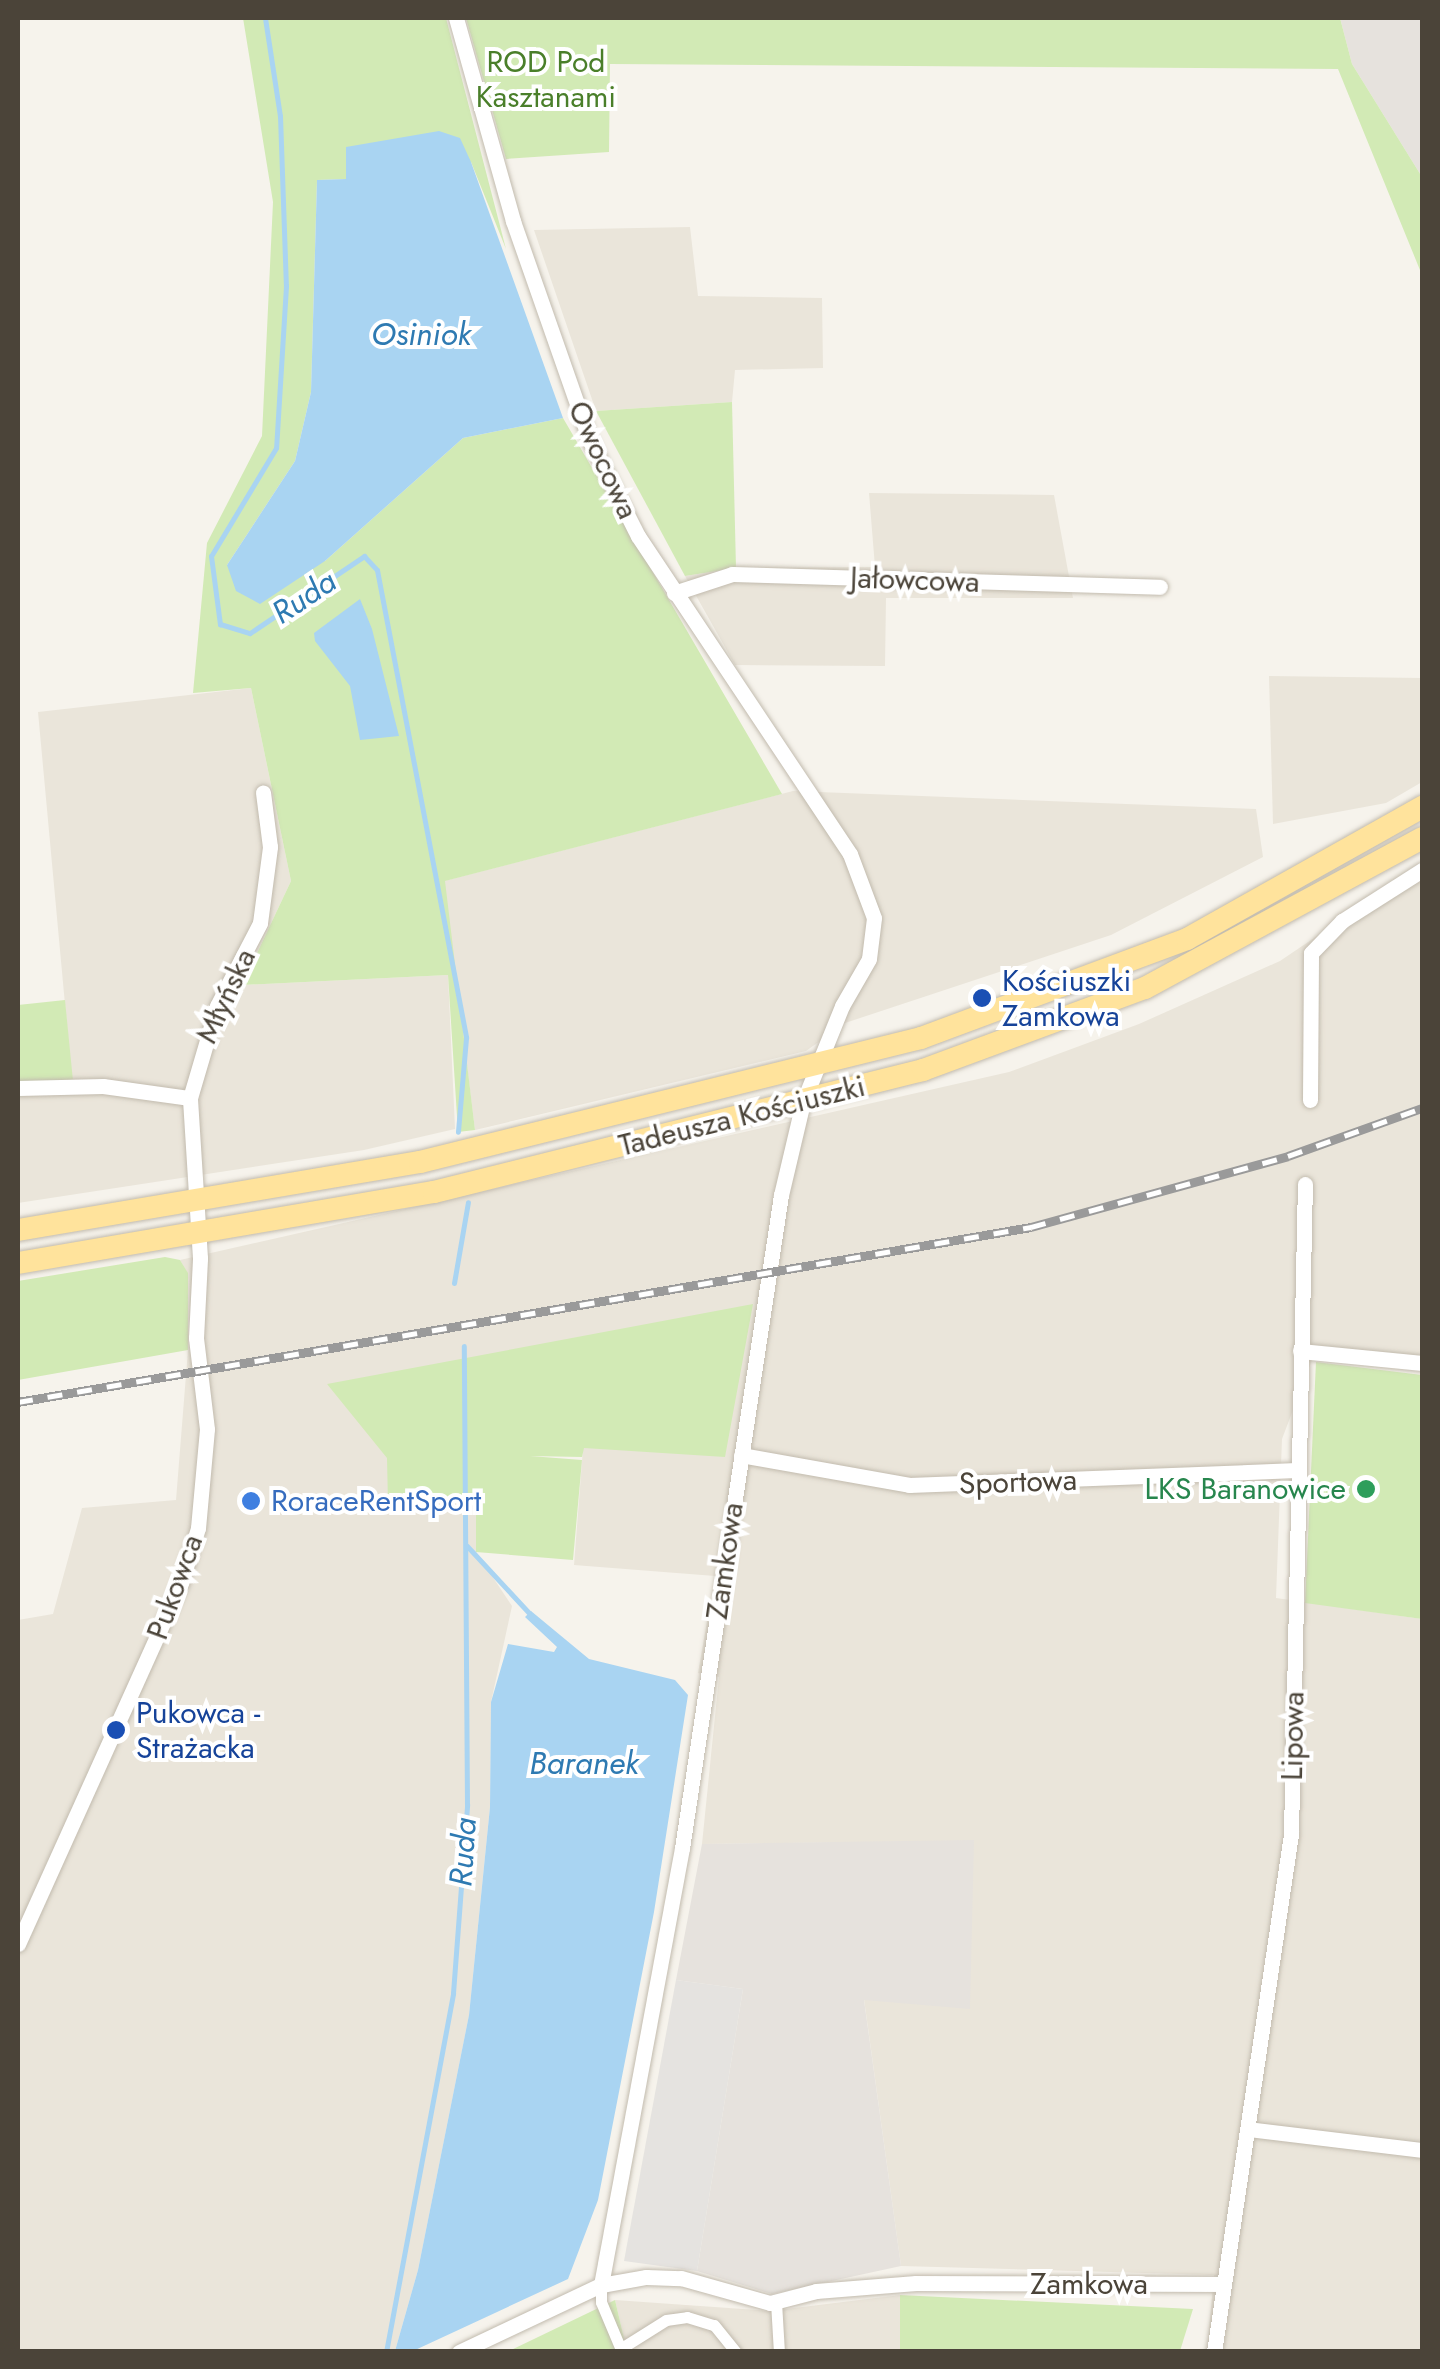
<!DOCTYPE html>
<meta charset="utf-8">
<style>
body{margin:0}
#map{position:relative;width:1440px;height:2369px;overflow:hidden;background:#f6f3ec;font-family:Jost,sans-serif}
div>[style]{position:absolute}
.residential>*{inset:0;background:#eae5da}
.industrial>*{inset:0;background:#e6e2dd}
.green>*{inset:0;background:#d2eab5}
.parking>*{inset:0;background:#e5e3e0}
.water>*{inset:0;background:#a9d4f2}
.stream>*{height:5px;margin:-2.5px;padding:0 2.5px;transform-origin:2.5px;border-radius:2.5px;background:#a9d4f2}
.roads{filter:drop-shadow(0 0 2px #c2bbae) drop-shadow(0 0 2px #c2bbae)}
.pedestrian>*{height:11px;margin:-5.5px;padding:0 5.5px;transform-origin:5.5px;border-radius:5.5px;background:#fff}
.minor>*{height:15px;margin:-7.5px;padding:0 7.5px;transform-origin:7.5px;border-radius:7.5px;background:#fff}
.primary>*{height:22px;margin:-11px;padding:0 11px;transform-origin:11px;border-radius:11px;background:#ffe39c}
.rail>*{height:9px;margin-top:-4.5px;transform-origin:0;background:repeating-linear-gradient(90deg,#fff 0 15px,#9a9a9a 0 30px);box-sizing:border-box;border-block:2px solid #9a9a9a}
.dots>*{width:28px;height:28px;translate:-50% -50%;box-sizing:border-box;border:5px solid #fff;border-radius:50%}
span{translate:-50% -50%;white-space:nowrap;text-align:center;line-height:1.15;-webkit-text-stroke:8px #fff;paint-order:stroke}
.park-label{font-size:30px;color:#4a7f2a}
.street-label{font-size:30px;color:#4b4439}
.transit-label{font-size:30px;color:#164399}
.left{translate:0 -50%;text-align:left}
.leisure-label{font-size:30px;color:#27864d}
.right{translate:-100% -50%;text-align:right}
.shop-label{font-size:30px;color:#366cbe}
.water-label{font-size:32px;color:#2e7ab2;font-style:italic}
.frame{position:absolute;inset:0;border:20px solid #4b4439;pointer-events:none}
</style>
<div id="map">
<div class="residential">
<i style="clip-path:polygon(690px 227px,698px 296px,822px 298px,823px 368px,735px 370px,732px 402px,596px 411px,534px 230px)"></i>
<i style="clip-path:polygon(869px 493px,1054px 495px,1073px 598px,886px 598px,885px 666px,735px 665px,685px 576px,736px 568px,875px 567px)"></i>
<i style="clip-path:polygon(1269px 676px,1422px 678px,1422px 782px,1386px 803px,1273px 824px)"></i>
<i style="clip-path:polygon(251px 688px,291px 881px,242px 985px,448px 975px,455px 1129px,364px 1150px,18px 1203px,18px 1090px,72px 1080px,38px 712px)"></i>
<i style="clip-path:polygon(793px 791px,1256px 809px,1263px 857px,1111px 935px,845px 1023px,806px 1051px,475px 1130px,444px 881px)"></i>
<i style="clip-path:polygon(1422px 865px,1422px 1368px,1315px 1352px,1282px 1439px,1276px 1598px,1422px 1619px,1422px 2351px,1207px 2351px,1214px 2275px,901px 2266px,864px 1999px,974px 1841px,702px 1844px,719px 1677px,698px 1673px,715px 1576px,574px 1565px,583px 1448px,327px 1384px,477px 1497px,476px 1552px,512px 1606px,491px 1702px,490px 1807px,469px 2015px,418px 2270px,395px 2351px,18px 2352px,18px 1620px,53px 1614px,82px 1508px,176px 1500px,188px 1350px,188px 1274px,180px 1260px,1009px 1072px,1139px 1024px,1280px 961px)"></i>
<i style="clip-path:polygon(900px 2295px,900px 2351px,627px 2351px,615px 2300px,770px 2311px)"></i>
</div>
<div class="industrial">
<i style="clip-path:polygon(1340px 18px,1422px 18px,1422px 177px,1352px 64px)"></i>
<i style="clip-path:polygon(974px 1840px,970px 2009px,864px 2000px,901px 2266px,772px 2294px,697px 2271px,743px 1989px,676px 1980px,702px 1844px)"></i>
</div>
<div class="green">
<i style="clip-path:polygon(243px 18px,446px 18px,506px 249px,471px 162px,346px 148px,347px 179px,317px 180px,311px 392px,295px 461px,227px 565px,325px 561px,463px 438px,563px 418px,782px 794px,445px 881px,475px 1130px,458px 1132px,448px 975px,242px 985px,291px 881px,251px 688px,193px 693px,207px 543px,262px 436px,273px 202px)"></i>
<i style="clip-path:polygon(466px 18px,1340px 18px,1352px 64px,1422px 177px,1422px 275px,1338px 69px,610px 64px,609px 152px,506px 159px)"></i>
<i style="clip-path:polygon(732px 402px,736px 568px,685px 576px,596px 411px)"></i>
<i style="clip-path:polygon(65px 1000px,73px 1081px,18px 1090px,18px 1005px)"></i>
<i style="clip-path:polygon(165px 1257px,180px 1260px,188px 1273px,188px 1350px,18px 1380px,18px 1281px)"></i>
<i style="clip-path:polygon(753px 1304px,725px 1457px,584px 1448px,582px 1457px,530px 1456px,582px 1460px,573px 1560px,476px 1552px,476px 1498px,388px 1504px,387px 1458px,327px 1384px)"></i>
<i style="clip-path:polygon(1316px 1362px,1422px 1375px,1422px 1619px,1305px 1603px)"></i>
<i style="clip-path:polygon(900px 2295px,1193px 2309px,1180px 2351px,900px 2352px)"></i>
<i style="clip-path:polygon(615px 2300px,627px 2351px,507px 2352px)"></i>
</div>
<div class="parking">
<i style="clip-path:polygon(676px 1980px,743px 1989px,697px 2271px,624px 2261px)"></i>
</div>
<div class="water">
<i style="clip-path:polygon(439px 131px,460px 138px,471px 162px,563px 418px,463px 438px,325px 561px,260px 604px,236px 591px,227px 565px,295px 461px,311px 392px,317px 180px,346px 179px,346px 147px)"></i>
<i style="clip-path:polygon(360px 599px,372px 629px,399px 736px,360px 740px,350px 686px,315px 641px,314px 633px)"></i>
<i style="clip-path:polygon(531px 1611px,589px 1659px,675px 1680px,688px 1695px,654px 1912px,598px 2200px,568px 2279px,413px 2351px,395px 2351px,418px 2270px,469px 2015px,490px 1807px,491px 1702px,508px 1644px,554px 1652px,557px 1647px,525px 1617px)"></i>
</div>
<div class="stream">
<i style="left:265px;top:18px;width:99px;rotate:81.3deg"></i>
<i style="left:280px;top:116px;width:170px;rotate:88deg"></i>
<i style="left:286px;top:286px;width:162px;rotate:93.5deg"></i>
<i style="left:276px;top:448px;width:126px;rotate:121deg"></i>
<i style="left:211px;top:556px;width:69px;rotate:82.5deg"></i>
<i style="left:220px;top:624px;width:31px;rotate:17deg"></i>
<i style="left:250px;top:633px;width:138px;rotate:-34deg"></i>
<i style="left:364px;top:556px;width:19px;rotate:47deg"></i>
<i style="left:377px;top:570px;width:476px;rotate:79.2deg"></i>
<i style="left:466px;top:1038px;width:94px;rotate:94.9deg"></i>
<i style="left:454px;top:1283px;width:82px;rotate:-80.2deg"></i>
<i style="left:467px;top:1546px;width:91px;rotate:47.2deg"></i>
<i style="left:386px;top:2352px;width:365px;rotate:-79.4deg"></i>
<i style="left:453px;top:1993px;width:189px;rotate:-85.7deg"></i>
<i style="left:467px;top:1805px;width:459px;rotate:-90.4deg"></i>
</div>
<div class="roads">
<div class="pedestrian">
<i style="left:601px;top:2285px;width:17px;rotate:90deg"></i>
<i style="left:601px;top:2302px;width:54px;rotate:67.2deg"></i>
<i style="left:776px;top:2302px;width:50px;rotate:86.6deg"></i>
<i style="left:620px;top:2349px;width:54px;rotate:-32.2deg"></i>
<i style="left:666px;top:2320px;width:21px;rotate:-8deg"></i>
<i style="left:687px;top:2317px;width:28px;rotate:17deg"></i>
<i style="left:714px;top:2325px;width:35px;rotate:51deg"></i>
</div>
<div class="minor">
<i style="left:456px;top:18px;width:211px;rotate:74.3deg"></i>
<i style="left:513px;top:221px;width:233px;rotate:70.7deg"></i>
<i style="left:590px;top:441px;width:106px;rotate:63.2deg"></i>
<i style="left:638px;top:536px;width:382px;rotate:56.3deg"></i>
<i style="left:850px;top:854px;width:68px;rotate:69.4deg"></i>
<i style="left:874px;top:918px;width:41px;rotate:97deg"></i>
<i style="left:869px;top:959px;width:54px;rotate:119.9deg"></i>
<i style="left:842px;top:1006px;width:104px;rotate:112.1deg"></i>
<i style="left:803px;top:1102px;width:96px;rotate:103.3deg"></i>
<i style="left:781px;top:1195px;width:660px;rotate:98.62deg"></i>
<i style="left:682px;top:1848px;width:444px;rotate:100.5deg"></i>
<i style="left:674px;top:593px;width:61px;rotate:-18.1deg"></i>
<i style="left:732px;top:574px;width:428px;rotate:1.7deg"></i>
<i style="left:18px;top:1088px;width:85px;rotate:-1.3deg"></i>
<i style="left:103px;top:1086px;width:88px;rotate:7.9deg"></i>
<i style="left:1310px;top:1100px;width:147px;rotate:-89.6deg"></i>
<i style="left:1311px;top:953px;width:45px;rotate:-45.9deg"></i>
<i style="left:1342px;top:921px;width:95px;rotate:-32.5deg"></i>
<i style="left:1300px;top:1351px;width:123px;rotate:5.6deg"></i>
<i style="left:741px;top:1455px;width:171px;rotate:10.1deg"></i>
<i style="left:909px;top:1485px;width:388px;rotate:-2.2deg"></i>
<i style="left:18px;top:1944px;width:396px;rotate:-65.7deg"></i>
<i style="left:181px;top:1583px;width:58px;rotate:-72.8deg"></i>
<i style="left:198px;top:1528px;width:99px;rotate:-84.8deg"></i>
<i style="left:207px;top:1429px;width:92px;rotate:-96.9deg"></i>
<i style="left:196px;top:1338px;width:80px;rotate:-87.1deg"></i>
<i style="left:200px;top:1258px;width:160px;rotate:-93.6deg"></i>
<i style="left:190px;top:1098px;width:96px;rotate:-73.6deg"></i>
<i style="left:217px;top:1006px;width:93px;rotate:-62.6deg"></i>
<i style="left:260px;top:923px;width:77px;rotate:-82.5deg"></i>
<i style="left:270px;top:847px;width:55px;rotate:-97.3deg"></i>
<i style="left:1248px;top:2129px;width:175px;rotate:6.9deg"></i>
<i style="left:459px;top:2352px;width:157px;rotate:-25.3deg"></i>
<i style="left:601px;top:2285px;width:46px;rotate:-10.1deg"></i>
<i style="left:646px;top:2277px;width:35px;rotate:2deg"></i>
<i style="left:681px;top:2278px;width:92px;rotate:15.7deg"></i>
<i style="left:770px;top:2303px;width:48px;rotate:-14.6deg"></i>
<i style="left:816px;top:2291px;width:100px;rotate:-4.6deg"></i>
<i style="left:916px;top:2283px;width:308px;rotate:0.2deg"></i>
<i style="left:1214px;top:2352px;width:524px;rotate:-81.54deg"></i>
<i style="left:1291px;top:1834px;width:650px;rotate:-88.77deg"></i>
</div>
<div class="primary">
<i style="left:18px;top:1230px;width:408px;rotate:-9.6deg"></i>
<i style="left:420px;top:1162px;width:516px;rotate:-13.9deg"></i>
<i style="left:921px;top:1038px;width:284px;rotate:-20.4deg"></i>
<i style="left:1187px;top:939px;width:270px;rotate:-29.3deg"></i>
<i style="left:18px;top:1263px;width:422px;rotate:-9.7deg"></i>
<i style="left:434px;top:1192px;width:504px;rotate:-14.01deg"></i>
<i style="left:923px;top:1070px;width:237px;rotate:-20.3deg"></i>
<i style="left:1145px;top:988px;width:315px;rotate:-28.4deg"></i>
</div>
</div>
<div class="rail">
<i style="left:18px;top:1402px;width:1028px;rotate:-9.8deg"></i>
<i style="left:1031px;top:1227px;width:267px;rotate:-15.4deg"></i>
<i style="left:1288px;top:1156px;width:142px;rotate:-19.7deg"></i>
</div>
<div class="dots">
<i style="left:982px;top:998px;background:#1a4fb4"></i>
<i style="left:1366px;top:1489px;background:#2e9e5b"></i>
<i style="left:251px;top:1501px;background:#3f7fe0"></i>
<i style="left:116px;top:1730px;background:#1a4fb4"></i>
</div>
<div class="park-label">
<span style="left:546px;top:79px">ROD Pod<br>Kasztanami</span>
</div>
<div class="street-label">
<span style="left:603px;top:460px;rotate:65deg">Owocowa</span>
<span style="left:915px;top:580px;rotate:2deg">Jałowcowa</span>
<span style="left:226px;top:996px;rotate:-65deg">Młyńska</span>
<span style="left:742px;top:1116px;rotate:-14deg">Tadeusza Kościuszki</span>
<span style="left:1018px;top:1482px;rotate:-2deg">Sportowa</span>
<span style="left:725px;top:1561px;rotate:-82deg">Zamkowa</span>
<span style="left:175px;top:1587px;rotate:-70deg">Pukowca</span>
<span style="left:1293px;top:1736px;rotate:-89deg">Lipowa</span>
<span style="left:1089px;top:2284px">Zamkowa</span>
</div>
<div class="transit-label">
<span class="left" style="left:1002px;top:998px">Kościuszki<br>Zamkowa</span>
<span class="left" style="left:136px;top:1730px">Pukowca -<br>Strażacka</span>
</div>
<div class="leisure-label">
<span class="right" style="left:1346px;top:1489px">LKS Baranowice</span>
</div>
<div class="shop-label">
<span class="left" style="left:271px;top:1501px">RoraceRentSport</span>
</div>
<div class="water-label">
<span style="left:421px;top:334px">Osiniok</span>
<span style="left:304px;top:597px;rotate:-34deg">Ruda</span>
<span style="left:584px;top:1763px">Baranek</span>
<span style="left:463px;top:1852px;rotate:-86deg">Ruda</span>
</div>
<div class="frame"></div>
</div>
